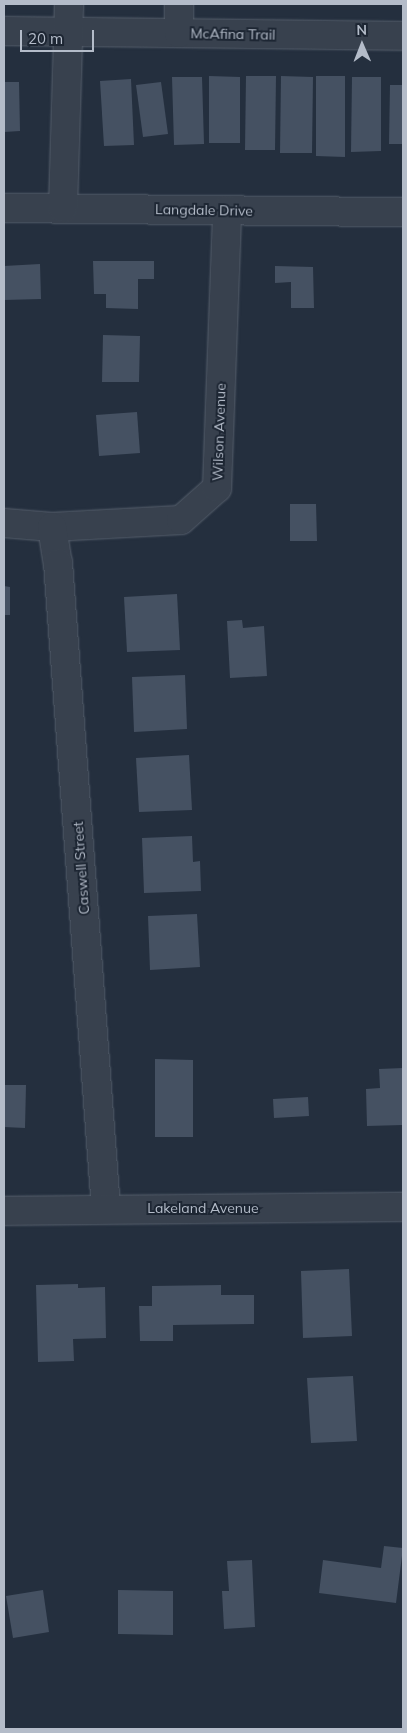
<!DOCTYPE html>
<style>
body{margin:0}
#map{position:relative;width:407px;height:1733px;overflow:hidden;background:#242f3e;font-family:Mulish,sans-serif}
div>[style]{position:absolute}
.building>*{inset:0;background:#455162}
.roads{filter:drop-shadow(0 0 1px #565f6c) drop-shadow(0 0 1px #565f6c)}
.minor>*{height:28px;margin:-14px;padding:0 14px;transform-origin:14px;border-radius:14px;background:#38414e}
span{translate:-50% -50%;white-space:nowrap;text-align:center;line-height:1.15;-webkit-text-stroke:4px #1d2633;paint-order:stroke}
.street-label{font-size:14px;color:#b4bcc9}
.frame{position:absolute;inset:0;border:5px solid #b4bcc9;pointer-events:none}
.north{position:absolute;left:337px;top:20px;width:50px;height:50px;-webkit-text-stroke:4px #1d2633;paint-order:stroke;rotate:359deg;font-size:14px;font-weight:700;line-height:20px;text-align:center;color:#b4bcc9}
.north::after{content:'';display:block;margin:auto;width:18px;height:22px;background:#b4bcc9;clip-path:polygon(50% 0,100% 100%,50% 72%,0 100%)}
.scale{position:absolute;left:20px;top:30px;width:74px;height:22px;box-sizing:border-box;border:2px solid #b4bcc9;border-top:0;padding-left:6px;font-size:15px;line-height:18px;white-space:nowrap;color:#b4bcc9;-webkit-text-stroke:4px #1d2633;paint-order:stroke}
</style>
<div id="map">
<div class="building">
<i style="clip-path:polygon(209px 76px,240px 77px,240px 143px,209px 143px)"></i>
<i style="clip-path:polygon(246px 76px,276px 76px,275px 150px,245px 150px)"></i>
<i style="clip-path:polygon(281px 76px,313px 77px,312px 153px,280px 153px)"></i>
<i style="clip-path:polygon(316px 76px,345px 76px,345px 157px,316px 156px)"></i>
<i style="clip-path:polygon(172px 77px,202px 77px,204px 144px,174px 145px)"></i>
<i style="clip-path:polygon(352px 77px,381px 77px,381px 151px,351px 152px)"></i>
<i style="clip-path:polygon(131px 79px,134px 145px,104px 146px,100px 81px)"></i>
<i style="clip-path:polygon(4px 82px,19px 82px,20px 131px,4px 132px)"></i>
<i style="clip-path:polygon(161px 82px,168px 134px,143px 137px,136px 85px)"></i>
<i style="clip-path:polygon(390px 85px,403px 85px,403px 144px,389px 144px)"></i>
<i style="clip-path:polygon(93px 261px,154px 261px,154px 279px,138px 279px,138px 309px,106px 308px,106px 294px,94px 294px)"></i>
<i style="clip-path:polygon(40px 264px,41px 299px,4px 300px,4px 266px)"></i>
<i style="clip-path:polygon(275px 266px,313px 267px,314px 308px,291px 308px,291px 282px,275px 283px)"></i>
<i style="clip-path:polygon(103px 335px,140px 336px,139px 382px,102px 382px)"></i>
<i style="clip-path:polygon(137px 412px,140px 453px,99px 456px,96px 415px)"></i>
<i style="clip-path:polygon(290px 504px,316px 504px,317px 541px,290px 541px)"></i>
<i style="clip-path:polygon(4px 586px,10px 587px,10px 615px,4px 615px)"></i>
<i style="clip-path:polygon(177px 594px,180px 650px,127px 652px,124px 597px)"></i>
<i style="clip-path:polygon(242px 620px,243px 628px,264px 626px,267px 676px,230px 678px,227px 621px)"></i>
<i style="clip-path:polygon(185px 675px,187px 729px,134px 732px,132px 677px)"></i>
<i style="clip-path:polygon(189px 755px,192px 810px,139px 812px,136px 758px)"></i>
<i style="clip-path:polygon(192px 836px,193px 862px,200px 861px,201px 891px,144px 893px,142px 838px)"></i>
<i style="clip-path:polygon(197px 914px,200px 967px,150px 970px,148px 916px)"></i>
<i style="clip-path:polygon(155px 1059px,193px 1060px,193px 1137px,155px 1137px)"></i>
<i style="clip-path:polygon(403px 1068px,403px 1125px,367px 1126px,366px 1089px,380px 1088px,379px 1069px)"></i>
<i style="clip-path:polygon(4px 1085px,26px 1085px,25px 1128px,4px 1127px)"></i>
<i style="clip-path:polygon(308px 1097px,309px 1116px,274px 1118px,273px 1099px)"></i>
<i style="clip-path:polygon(349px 1269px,352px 1336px,303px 1338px,301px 1271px)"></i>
<i style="clip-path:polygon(78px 1284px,78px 1288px,105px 1287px,106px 1338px,73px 1339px,74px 1361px,38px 1362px,36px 1285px)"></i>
<i style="clip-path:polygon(221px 1285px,221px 1295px,254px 1295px,254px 1324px,173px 1325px,173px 1341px,140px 1341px,139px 1306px,152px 1306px,152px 1286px)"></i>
<i style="clip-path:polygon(353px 1376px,357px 1441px,311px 1443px,307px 1378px)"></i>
<i style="clip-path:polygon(384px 1546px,403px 1548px,396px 1603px,319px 1593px,323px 1560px,381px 1568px)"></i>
<i style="clip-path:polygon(252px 1560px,255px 1627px,224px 1629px,222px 1591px,229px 1591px,227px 1561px)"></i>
<i style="clip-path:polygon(43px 1590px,49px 1632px,13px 1638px,6px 1596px)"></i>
<i style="clip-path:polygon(118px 1590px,173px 1591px,173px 1635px,118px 1634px)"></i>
</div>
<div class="roads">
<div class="minor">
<i style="left:4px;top:31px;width:399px;rotate:0.7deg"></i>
<i style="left:179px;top:33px;width:29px;rotate:-90deg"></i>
<i style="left:4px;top:208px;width:399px;rotate:0.6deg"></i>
<i style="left:63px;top:208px;width:204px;rotate:-88.3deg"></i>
<i style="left:4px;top:523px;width:48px;rotate:4.8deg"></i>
<i style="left:52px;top:527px;width:129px;rotate:-3.1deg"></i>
<i style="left:181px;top:520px;width:48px;rotate:-41.6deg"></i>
<i style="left:217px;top:488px;width:278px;rotate:-87.9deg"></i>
<i style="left:52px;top:527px;width:36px;rotate:81deg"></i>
<i style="left:58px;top:563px;width:648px;rotate:85.75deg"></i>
<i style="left:4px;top:1211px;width:399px;rotate:-0.6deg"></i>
</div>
</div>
<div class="street-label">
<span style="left:233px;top:34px;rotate:1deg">McAfina Trail</span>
<span style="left:204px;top:210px;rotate:1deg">Langdale Drive</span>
<span style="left:219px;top:432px;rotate:-88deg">Wilson Avenue</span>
<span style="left:81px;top:868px;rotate:-94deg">Caswell Street</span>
<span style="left:203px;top:1208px">Lakeland Avenue</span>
</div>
<div class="frame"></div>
<div class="north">N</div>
<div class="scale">20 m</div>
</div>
